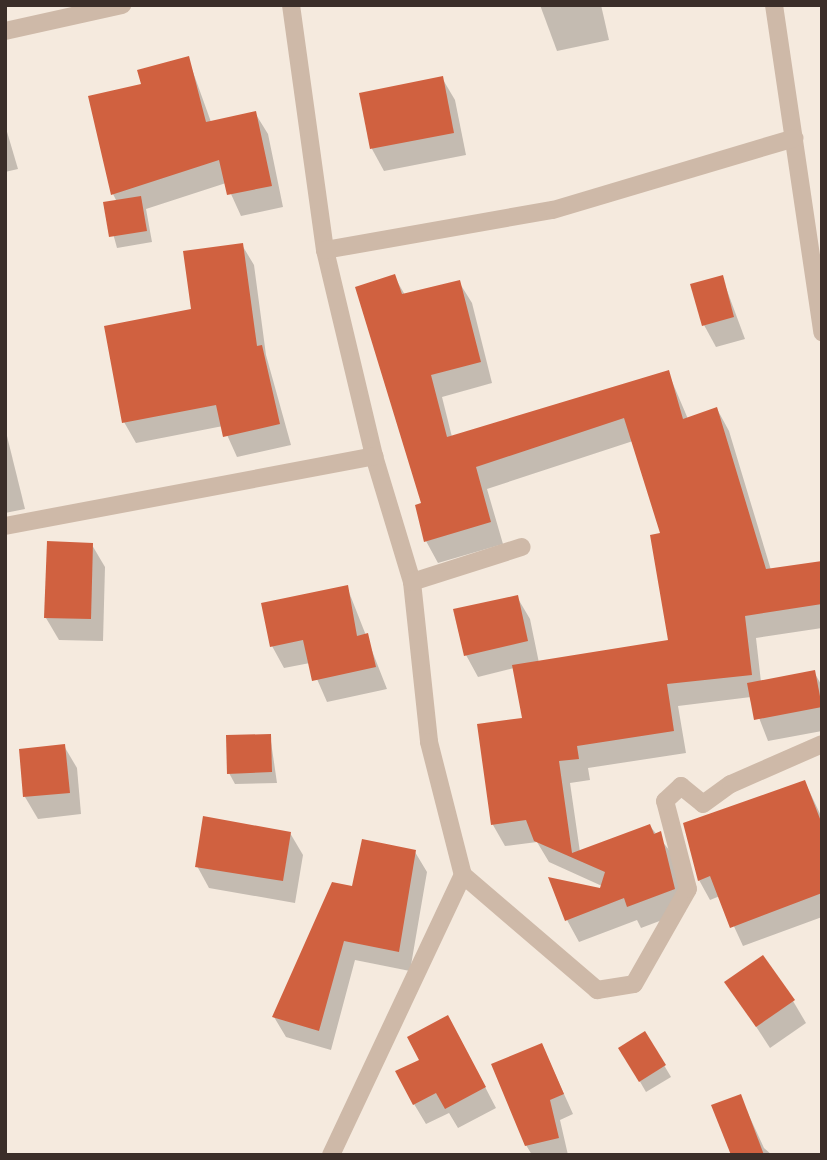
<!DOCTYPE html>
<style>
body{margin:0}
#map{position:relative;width:827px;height:1160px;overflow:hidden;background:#f5eade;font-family:"PT Sans Narrow",sans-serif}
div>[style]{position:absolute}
.shadow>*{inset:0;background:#0003}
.building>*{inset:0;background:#d06140}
.street>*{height:18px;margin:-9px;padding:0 9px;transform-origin:9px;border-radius:9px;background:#ceb9a8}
span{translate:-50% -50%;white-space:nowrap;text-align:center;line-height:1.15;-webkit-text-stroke:5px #fcf4eb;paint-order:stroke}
.frame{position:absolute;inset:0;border:7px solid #3b2e29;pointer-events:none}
</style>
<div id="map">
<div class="shadow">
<i style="clip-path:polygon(540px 5px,601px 5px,609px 40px,557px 51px)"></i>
<i style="clip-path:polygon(188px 58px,211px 122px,255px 113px,268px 134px,283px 207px,241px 216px,226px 183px,146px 209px,152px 242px,117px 248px,105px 204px,117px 202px,113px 194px,143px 86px)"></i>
<i style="clip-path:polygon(442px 78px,455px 100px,466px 155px,384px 171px,372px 149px,361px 94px)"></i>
<i style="clip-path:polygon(5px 125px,18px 169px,5px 172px)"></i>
<i style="clip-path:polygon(242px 245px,254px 265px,266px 355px,291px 445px,237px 457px,223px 426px,136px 443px,124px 422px)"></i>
<i style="clip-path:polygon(394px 276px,405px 295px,459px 282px,472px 303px,492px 383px,442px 397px,452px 437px,668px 372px,688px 419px,717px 409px,729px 431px,771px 570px,822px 562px,822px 628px,756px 638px,761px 682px,814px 672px,822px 686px,822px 731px,768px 741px,751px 697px,678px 706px,686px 753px,588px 768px,590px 780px,570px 783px,580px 852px,650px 826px,673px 855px,686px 911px,641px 928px,637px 920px,579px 942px,567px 920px,602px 886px,549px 862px,537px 842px,505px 846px,493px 825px,479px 725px,524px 719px,514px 668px,478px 677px,466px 655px,517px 597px,530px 619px,539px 663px,670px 641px,662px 535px,633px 441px,487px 489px,503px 544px,438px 563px,426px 541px)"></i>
<i style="clip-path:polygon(722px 277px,745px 339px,716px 347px,704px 325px)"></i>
<i style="clip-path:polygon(5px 428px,25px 509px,5px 513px)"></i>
<i style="clip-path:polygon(92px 545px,105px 567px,103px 641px,59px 640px,46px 618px)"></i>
<i style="clip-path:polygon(347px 587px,387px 689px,327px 702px,310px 663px,284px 668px,272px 646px)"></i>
<i style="clip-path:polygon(270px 735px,277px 783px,235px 784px,229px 773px)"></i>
<i style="clip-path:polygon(64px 746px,77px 768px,81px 814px,38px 819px,25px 797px,21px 750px)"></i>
<i style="clip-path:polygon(805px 782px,822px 818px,822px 917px,743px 946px,720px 896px,710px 900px,699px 880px)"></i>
<i style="clip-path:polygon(290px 833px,303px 855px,295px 903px,209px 888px,197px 866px)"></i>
<i style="clip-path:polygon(415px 852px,427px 872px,410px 971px,355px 960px,331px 1050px,286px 1037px,274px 1017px,353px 888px)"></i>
<i style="clip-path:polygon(727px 982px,793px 1001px,806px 1023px,770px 1048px)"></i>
<i style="clip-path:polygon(645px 1033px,671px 1077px,646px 1092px,621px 1049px)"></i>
<i style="clip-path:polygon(459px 1037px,496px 1108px,458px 1128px,449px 1113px,426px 1124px,414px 1104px,421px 1060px)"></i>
<i style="clip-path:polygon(542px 1045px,573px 1114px,560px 1120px,568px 1155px,532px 1155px,526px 1145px)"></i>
<i style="clip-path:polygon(740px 1096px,764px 1148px,772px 1155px,733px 1155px)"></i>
</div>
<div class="building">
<i style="clip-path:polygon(189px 56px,206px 122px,256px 111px,272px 186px,227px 195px,219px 160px,111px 195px,88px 96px,141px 84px,137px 70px)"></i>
<i style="clip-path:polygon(443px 76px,454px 133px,370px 149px,359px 93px)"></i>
<i style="clip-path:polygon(141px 196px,147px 231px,109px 237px,103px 202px)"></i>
<i style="clip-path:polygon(243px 243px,257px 346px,262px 345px,280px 424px,223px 437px,216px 405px,122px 423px,104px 326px,191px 309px,183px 251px)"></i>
<i style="clip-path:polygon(395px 274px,402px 294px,460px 280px,481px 362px,431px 375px,447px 437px,669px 370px,683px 419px,717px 407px,766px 569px,822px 561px,822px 604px,745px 616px,752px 675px,667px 684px,674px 731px,577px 746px,579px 759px,559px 761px,572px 853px,650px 824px,654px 834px,661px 831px,675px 889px,627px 907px,624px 898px,565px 921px,548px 877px,600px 888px,605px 872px,534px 841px,526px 820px,491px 825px,477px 724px,522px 718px,512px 665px,668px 640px,650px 535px,660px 533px,624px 418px,476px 467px,491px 522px,424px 542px,415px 505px,421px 503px,355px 287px)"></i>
<i style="clip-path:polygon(723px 275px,734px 317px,702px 326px,690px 284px)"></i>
<i style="clip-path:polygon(47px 541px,93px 543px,91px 619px,44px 618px)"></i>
<i style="clip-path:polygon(348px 585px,357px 636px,368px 633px,376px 667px,312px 681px,303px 640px,270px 647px,261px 603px)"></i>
<i style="clip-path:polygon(518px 595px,528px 641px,464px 656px,453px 609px)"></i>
<i style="clip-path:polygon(815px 670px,822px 707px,754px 720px,747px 683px)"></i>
<i style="clip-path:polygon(271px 734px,272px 772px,227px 774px,226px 735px)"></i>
<i style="clip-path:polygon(65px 744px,70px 793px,23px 797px,19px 749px)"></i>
<i style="clip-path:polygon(805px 780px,822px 824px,822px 893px,730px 928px,710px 876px,698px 881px,683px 823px)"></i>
<i style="clip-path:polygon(203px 816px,291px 832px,283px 881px,195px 867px)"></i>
<i style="clip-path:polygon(362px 839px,416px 850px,399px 952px,344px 941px,319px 1031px,272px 1017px,332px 882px,352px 886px)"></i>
<i style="clip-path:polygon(763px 955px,795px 1000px,756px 1027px,724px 982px)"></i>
<i style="clip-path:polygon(448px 1015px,486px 1087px,445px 1109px,436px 1093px,413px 1105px,395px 1071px,419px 1060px,407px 1037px)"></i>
<i style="clip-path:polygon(645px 1031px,666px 1065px,639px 1082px,618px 1048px)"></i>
<i style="clip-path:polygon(542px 1043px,564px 1094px,550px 1100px,559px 1138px,525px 1146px,491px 1064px)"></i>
<i style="clip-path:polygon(741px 1094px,764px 1155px,731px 1155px,711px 1105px)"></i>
</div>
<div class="street">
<i style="left:291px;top:5px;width:247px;rotate:82.1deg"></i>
<i style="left:325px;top:250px;width:212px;rotate:76.6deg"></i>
<i style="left:374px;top:456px;width:132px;rotate:73.2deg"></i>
<i style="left:412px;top:582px;width:161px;rotate:83.9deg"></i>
<i style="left:429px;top:742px;width:137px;rotate:75.7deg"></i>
<i style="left:463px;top:875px;width:177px;rotate:40.6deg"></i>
<i style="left:597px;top:990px;width:37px;rotate:-9deg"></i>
<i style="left:634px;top:984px;width:109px;rotate:-60.4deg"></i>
<i style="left:688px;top:889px;width:91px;rotate:-104.6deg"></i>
<i style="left:665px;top:801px;width:22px;rotate:-43deg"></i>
<i style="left:681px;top:786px;width:28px;rotate:39deg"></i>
<i style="left:703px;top:804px;width:34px;rotate:-36deg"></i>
<i style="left:731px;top:784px;width:99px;rotate:-23.7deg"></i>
<i style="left:774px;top:5px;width:331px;rotate:81.6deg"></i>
<i style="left:5px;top:31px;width:120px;rotate:-12.5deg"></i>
<i style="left:325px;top:250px;width:231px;rotate:-10deg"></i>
<i style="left:553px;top:210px;width:252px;rotate:-16.6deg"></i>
<i style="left:5px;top:526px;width:376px;rotate:-10.7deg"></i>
<i style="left:412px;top:582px;width:115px;rotate:-17.7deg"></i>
<i style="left:331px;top:1155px;width:310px;rotate:-64.8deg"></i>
</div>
<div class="frame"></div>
</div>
